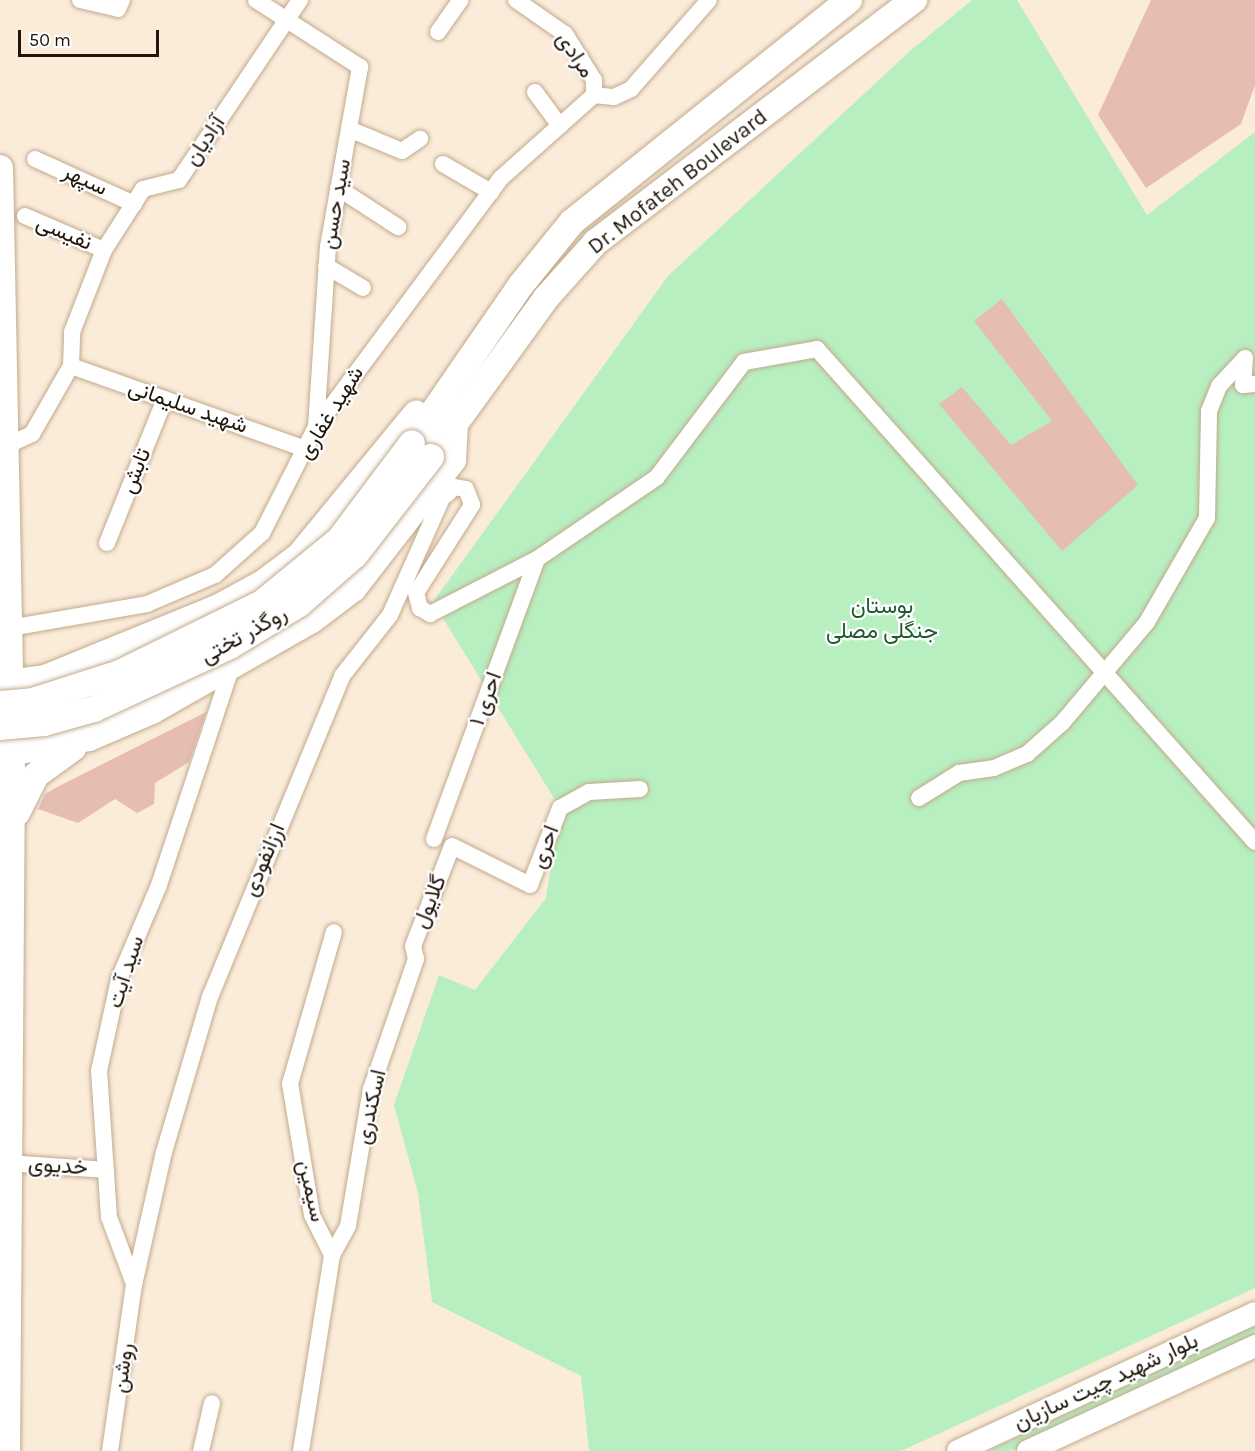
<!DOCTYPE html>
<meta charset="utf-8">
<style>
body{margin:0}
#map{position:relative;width:1255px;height:1451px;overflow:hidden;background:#fbecda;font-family:Karla,Vazirmatn,sans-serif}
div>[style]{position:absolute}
.green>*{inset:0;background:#b7efc0}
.building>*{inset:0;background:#e5bdb3}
.roads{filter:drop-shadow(0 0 2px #c1aa8c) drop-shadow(0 0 2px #c1aa8c)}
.street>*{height:16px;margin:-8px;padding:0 8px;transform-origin:8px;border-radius:8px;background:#fff}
.secondary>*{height:22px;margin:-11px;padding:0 11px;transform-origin:11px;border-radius:11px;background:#fff}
.primary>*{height:26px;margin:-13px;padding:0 13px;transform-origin:13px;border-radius:13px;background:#fff}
.bridges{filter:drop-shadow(0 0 2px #c1aa8c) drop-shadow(0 0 2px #c1aa8c)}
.primary-bridge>*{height:26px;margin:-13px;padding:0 13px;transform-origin:13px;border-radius:13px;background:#fff}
span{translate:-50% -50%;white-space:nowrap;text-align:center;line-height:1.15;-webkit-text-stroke:4.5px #fff;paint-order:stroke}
.street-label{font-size:22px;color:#1f170b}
.park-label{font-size:22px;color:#1d5a2d}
.scale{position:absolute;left:18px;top:30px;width:141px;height:27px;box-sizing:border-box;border:3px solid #1f170b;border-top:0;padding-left:8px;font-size:18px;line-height:21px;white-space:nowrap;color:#1f170b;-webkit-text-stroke:4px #fff;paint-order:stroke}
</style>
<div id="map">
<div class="green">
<i style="clip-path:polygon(972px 0,1017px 0,1147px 215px,1255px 132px,1255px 1288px,901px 1451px,589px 1451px,581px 1376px,432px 1302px,418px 1193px,394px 1105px,439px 975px,475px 990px,546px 898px,560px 808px,433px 602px,668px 276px,910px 51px)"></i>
<i style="clip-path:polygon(1255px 1324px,1255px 1336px,1011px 1451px,988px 1451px)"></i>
</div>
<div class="building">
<i style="clip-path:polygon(1151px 0,1255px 0,1255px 85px,1241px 124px,1146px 188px,1098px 115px)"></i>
<i style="clip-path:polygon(1002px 299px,1138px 485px,1062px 551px,939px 404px,962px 387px,1011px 445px,1052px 421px,974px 321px)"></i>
<i style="clip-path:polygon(206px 712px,189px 762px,155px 783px,154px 804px,137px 813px,115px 799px,78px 823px,38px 809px,45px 794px,59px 786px)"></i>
</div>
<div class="roads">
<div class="street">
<i style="left:80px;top:0;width:39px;rotate:13deg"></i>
<i style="left:118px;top:9px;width:10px;rotate:-66deg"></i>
<i style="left:256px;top:0;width:124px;rotate:32.8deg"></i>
<i style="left:360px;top:67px;width:182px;rotate:100.1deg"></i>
<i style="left:328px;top:246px;width:180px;rotate:93.8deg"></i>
<i style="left:516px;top:0;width:60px;rotate:34.8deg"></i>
<i style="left:565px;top:34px;width:54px;rotate:57.8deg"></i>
<i style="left:594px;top:80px;width:15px;rotate:90deg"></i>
<i style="left:438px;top:32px;width:39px;rotate:-55deg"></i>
<i style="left:535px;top:92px;width:42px;rotate:53.7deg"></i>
<i style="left:594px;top:95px;width:20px;rotate:6deg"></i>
<i style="left:614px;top:97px;width:19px;rotate:-25deg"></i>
<i style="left:631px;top:89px;width:118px;rotate:-48.8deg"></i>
<i style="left:349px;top:129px;width:57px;rotate:22.5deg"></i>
<i style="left:402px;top:151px;width:22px;rotate:-34deg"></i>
<i style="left:35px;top:159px;width:109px;rotate:24.4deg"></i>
<i style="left:443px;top:164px;width:56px;rotate:30.3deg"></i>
<i style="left:338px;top:188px;width:72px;rotate:33deg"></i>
<i style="left:25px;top:216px;width:86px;rotate:23.3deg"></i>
<i style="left:326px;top:266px;width:43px;rotate:30.7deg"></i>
<i style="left:1245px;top:358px;width:27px;rotate:94deg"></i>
<i style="left:1243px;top:385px;width:12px;rotate:-5deg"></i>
<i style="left:71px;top:366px;width:249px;rotate:19.5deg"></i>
<i style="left:6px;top:446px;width:29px;rotate:-25deg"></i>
<i style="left:32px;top:434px;width:78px;rotate:-60.2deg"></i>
<i style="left:71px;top:366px;width:34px;rotate:-88deg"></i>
<i style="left:72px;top:332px;width:88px;rotate:-68.7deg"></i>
<i style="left:104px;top:250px;width:72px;rotate:-57.4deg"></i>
<i style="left:143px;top:189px;width:37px;rotate:-14deg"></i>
<i style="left:179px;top:180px;width:217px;rotate:-56.1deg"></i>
<i style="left:446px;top:495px;width:11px;rotate:-45deg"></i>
<i style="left:454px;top:487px;width:12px;rotate:9deg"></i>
<i style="left:466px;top:489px;width:17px;rotate:69deg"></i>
<i style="left:472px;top:505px;width:104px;rotate:122.5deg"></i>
<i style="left:416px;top:593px;width:16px;rotate:75deg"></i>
<i style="left:420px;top:608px;width:12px;rotate:31deg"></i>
<i style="left:430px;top:614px;width:120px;rotate:-27.2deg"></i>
<i style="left:537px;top:559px;width:145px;rotate:-34.3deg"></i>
<i style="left:657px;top:477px;width:144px;rotate:-52.9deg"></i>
<i style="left:744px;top:362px;width:74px;rotate:-10.1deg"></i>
<i style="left:817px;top:349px;width:659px;rotate:48.38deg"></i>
<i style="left:107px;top:543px;width:155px;rotate:-68.1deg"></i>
<i style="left:10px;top:628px;width:139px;rotate:-9.9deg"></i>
<i style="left:147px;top:604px;width:74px;rotate:-23.1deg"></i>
<i style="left:215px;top:575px;width:63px;rotate:-41.8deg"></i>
<i style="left:262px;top:533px;width:119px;rotate:-63deg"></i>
<i style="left:316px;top:427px;width:310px;rotate:-53.4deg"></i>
<i style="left:501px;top:178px;width:125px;rotate:-41.7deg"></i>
<i style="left:919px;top:798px;width:47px;rotate:-32deg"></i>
<i style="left:959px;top:773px;width:35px;rotate:-8deg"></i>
<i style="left:994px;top:768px;width:36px;rotate:-23deg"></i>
<i style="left:1027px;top:754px;width:47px;rotate:-41.5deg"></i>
<i style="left:1062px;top:723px;width:132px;rotate:-49.9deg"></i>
<i style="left:1147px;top:622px;width:120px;rotate:-60deg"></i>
<i style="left:1207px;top:518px;width:107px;rotate:-88.9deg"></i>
<i style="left:1209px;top:411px;width:27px;rotate:-68deg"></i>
<i style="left:1219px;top:386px;width:38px;rotate:-47deg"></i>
<i style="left:434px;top:839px;width:298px;rotate:-69.8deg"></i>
<i style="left:9px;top:1163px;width:97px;rotate:4.1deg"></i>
<i style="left:332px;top:1255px;width:33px;rotate:-61deg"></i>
<i style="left:348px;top:1226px;width:139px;rotate:-80.5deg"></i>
<i style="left:371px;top:1089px;width:138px;rotate:-70.9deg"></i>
<i style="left:416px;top:959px;width:13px;rotate:-103deg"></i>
<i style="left:413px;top:946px;width:107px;rotate:-68.7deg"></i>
<i style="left:452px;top:846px;width:87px;rotate:26.6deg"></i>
<i style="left:530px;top:885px;width:83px;rotate:-68.7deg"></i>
<i style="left:560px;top:808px;width:33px;rotate:-29deg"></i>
<i style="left:589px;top:792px;width:51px;rotate:-3.4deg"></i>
<i style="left:134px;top:1284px;width:72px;rotate:-110.5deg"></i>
<i style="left:109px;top:1217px;width:146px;rotate:-93.9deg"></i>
<i style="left:99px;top:1071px;width:94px;rotate:-77.7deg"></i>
<i style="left:119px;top:979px;width:102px;rotate:-66.9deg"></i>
<i style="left:159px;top:885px;width:228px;rotate:-71.6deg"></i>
<i style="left:110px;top:1451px;width:168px;rotate:-81.8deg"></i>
<i style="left:134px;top:1285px;width:136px;rotate:-77.3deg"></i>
<i style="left:164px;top:1152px;width:162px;rotate:-73.5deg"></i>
<i style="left:210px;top:997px;width:347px;rotate:-67.6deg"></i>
<i style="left:342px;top:676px;width:78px;rotate:-51.8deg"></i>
<i style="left:390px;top:615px;width:142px;rotate:-66deg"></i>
<i style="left:201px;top:1451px;width:49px;rotate:-77.1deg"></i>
<i style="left:301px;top:1451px;width:198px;rotate:-81deg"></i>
<i style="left:332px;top:1255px;width:45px;rotate:-116.6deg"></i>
<i style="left:312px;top:1215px;width:133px;rotate:-99.5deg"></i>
<i style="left:290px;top:1084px;width:158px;rotate:-73.9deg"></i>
</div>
<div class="secondary">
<i style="left:958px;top:1451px;width:327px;rotate:-24.9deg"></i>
<i style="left:1028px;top:1451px;width:250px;rotate:-24.8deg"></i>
</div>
<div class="primary">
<i style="left:0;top:168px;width:605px;rotate:88.86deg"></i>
<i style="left:12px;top:773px;width:678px;rotate:90.42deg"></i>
<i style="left:412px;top:443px;width:192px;rotate:-55.4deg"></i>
<i style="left:521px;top:285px;width:81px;rotate:-51deg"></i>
<i style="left:572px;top:222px;width:355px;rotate:-38.7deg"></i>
<i style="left:431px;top:457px;width:196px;rotate:-54.1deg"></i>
<i style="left:546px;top:298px;width:75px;rotate:-48.2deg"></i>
<i style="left:596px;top:242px;width:400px;rotate:-37.3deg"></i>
<i style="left:0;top:684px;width:45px;rotate:-7.6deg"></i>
<i style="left:45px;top:678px;width:188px;rotate:-22.2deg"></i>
<i style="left:219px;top:607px;width:50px;rotate:-28.6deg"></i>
<i style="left:263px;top:583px;width:46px;rotate:-37.1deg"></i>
<i style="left:300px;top:555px;width:183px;rotate:-50.6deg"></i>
<i style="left:0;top:755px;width:91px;rotate:-10.8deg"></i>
<i style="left:89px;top:738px;width:69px;rotate:-23.2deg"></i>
<i style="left:152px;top:711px;width:185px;rotate:-29.7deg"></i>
<i style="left:313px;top:619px;width:50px;rotate:-36.9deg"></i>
<i style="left:353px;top:589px;width:163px;rotate:-52.2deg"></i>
<i style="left:453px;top:460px;width:35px;rotate:-87deg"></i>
<i style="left:17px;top:813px;width:42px;rotate:-63.4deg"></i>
<i style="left:36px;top:775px;width:46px;rotate:-36.1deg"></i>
</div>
</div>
<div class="bridges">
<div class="primary-bridge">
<i style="left:0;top:704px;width:33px;rotate:-5deg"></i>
<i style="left:33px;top:701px;width:91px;rotate:-17.8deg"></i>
<i style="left:120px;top:673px;width:158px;rotate:-26.2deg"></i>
<i style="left:262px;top:603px;width:99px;rotate:-39.3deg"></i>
<i style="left:339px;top:540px;width:121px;rotate:-53deg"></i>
<i style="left:0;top:727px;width:44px;rotate:-5.2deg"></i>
<i style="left:44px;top:723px;width:52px;rotate:-15.6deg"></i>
<i style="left:94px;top:709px;width:150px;rotate:-24.9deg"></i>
<i style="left:230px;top:646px;width:81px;rotate:-31.3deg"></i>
<i style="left:299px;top:604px;width:74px;rotate:-41.2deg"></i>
<i style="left:355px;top:555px;width:124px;rotate:-52.2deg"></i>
</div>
</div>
<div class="street-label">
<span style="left:575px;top:55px;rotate:57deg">مرادی</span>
<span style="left:205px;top:141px;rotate:-56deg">آزادیان</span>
<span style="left:85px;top:180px;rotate:25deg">سپهر</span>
<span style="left:678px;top:182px;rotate:-38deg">Dr. Mofateh Boulevard</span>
<span style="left:336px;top:204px;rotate:-80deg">سید حسن</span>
<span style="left:64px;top:233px;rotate:23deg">نفیسی</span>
<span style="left:188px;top:407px;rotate:19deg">شهید سلیمانی</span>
<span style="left:331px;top:413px;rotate:-58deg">شهید غفاری</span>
<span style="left:136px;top:471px;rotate:-68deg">تابش</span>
<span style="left:244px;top:635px;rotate:-29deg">روگذر تختی</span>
<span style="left:486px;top:699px;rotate:-70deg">احری ۱</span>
<span style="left:545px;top:847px;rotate:-69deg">احری</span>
<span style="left:264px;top:860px;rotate:-67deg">ارزانفودی</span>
<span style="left:430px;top:902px;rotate:-68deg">گلایول</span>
<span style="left:126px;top:972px;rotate:-72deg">سید آیت</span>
<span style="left:371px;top:1107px;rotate:-77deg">اسکندری</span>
<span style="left:58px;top:1166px;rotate:4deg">خدیوی</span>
<span style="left:311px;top:1191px;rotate:77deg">سیمین</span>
<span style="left:123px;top:1368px;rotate:-82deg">روشن</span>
<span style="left:1106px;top:1382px;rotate:-25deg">بلوار شهید چیت سازیان</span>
</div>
<div class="park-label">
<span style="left:882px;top:619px">بوستان<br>جنگلی مصلی</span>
</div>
<div class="scale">50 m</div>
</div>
